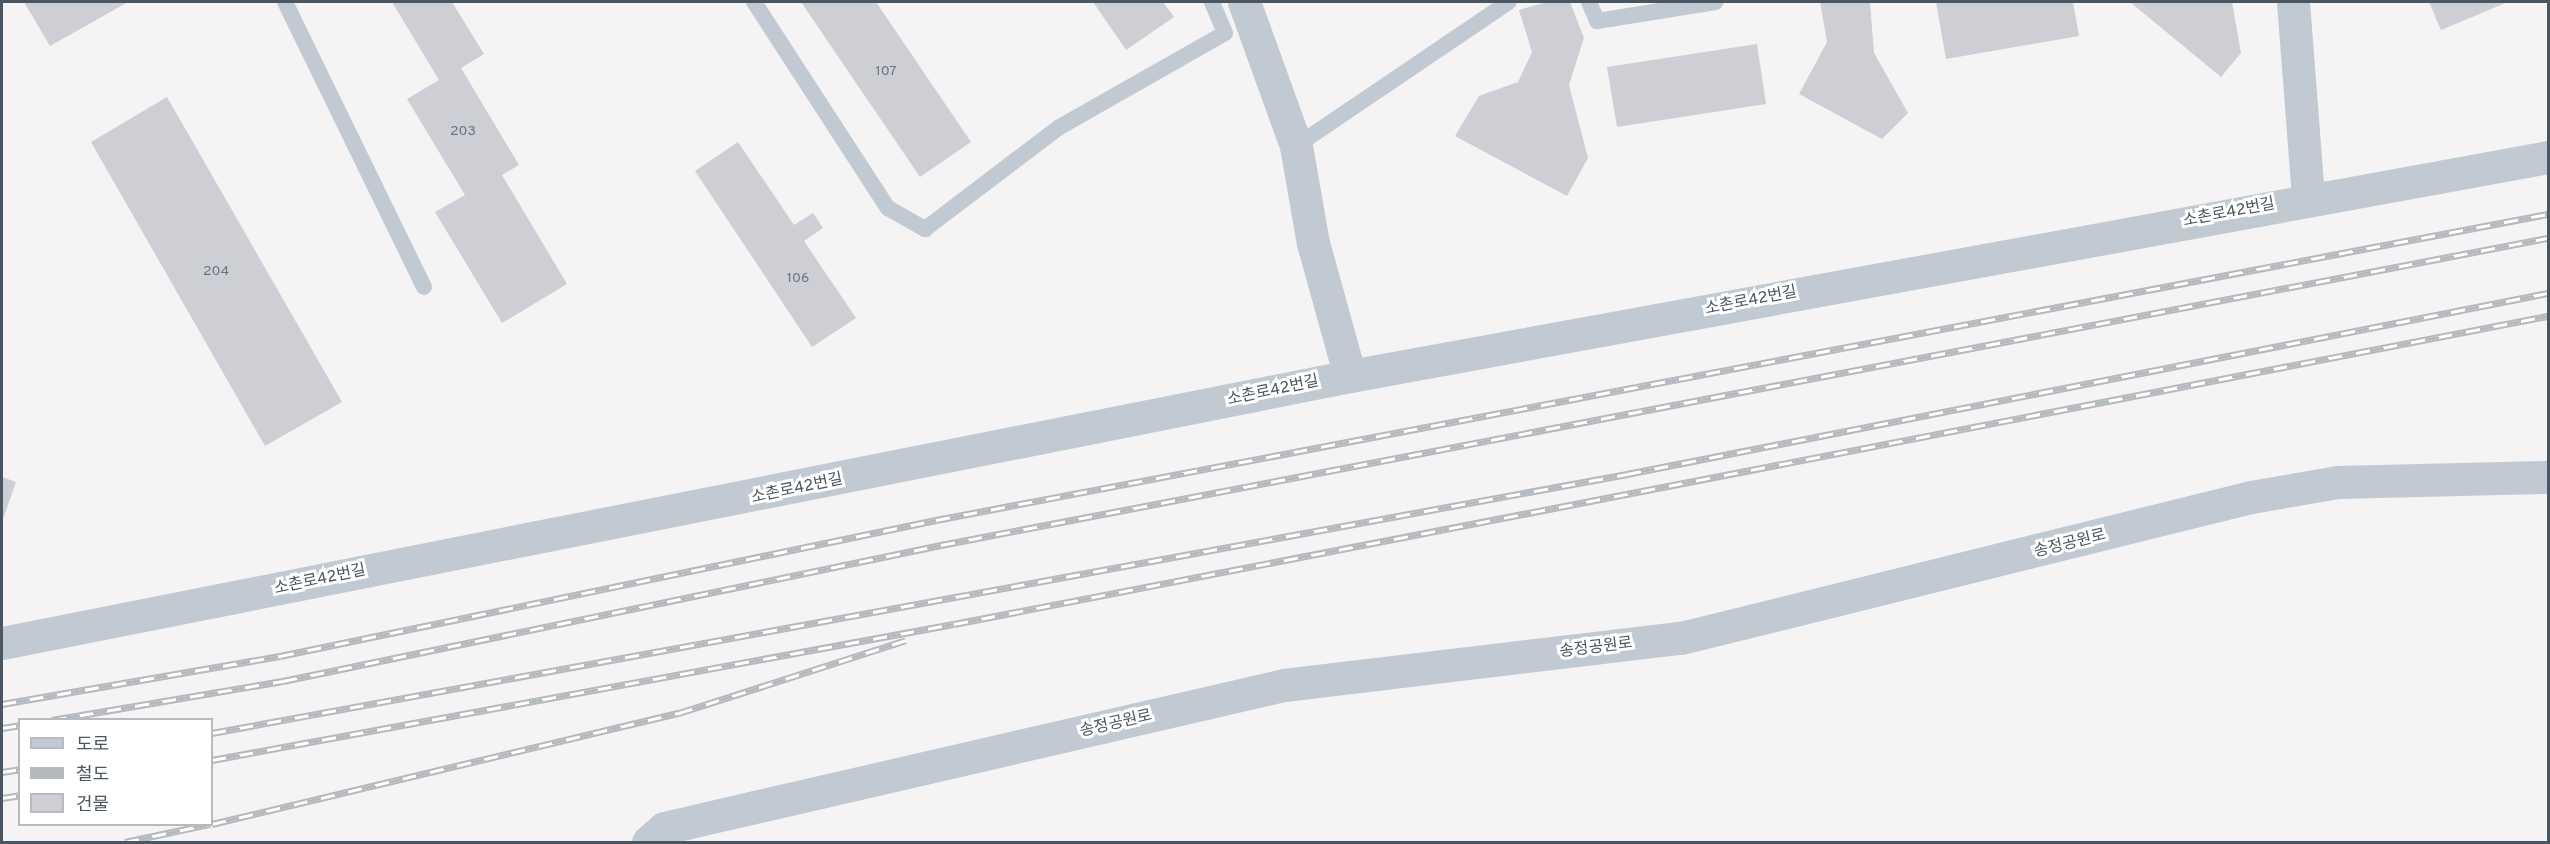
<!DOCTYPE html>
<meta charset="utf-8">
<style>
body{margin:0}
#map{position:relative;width:2550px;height:844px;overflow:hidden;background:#f5f3f3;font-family:Overpass,"Noto Sans KR",sans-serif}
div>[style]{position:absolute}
.building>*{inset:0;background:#cdcfd5}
.service>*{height:16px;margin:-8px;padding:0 8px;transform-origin:8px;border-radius:8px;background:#c1cad2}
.minor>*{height:33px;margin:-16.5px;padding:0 16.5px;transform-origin:16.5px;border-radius:16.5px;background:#c1cad2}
.rail>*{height:7px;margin-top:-3.5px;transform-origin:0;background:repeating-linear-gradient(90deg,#fff 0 14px,#b5b8bd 0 28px);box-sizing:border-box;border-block:2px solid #b5b8bd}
span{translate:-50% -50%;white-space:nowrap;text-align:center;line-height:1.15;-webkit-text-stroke:6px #fff;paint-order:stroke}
.number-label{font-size:14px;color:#6b747e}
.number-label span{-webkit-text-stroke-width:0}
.street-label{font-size:16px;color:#4a5661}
.frame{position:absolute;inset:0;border:3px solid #4a5661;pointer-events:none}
.legend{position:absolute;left:18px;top:718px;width:195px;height:108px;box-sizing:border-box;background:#fff;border:2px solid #b7bbc0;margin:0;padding:8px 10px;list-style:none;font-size:18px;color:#4a5661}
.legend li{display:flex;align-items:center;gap:12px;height:30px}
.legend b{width:30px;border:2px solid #b7bbc0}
</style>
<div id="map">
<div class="building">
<i style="clip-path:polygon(24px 2px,128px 2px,50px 46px)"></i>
<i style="clip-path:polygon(392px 2px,452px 2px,484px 54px,461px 68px,519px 165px,502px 175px,567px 284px,502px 323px,435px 212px,465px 195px,407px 99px,439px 80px)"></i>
<i style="clip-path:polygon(801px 2px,876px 2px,971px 142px,920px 177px)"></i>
<i style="clip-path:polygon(1093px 2px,1163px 2px,1174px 17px,1126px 50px)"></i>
<i style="clip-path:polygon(1547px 2px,1570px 2px,1584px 38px,1569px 85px,1588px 158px,1567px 196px,1455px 136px,1479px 96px,1518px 82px,1532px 52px,1519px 10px)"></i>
<i style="clip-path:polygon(1820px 2px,1870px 2px,1874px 53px,1908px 113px,1882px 139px,1799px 94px,1827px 42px)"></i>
<i style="clip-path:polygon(1936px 2px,2073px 2px,2079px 36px,1946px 59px)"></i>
<i style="clip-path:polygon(2130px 2px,2232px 2px,2241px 53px,2221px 77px)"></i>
<i style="clip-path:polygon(2429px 2px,2508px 2px,2441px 30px)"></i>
<i style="clip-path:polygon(1757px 44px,1766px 104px,1617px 127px,1607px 67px)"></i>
<i style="clip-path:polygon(167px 97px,342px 402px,265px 446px,91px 142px)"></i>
<i style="clip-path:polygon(738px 142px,794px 225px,813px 213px,823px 228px,804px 241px,856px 318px,812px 347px,695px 171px)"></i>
<i style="clip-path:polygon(2px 477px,16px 482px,2px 522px)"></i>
</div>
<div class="service">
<i style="left:285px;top:2px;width:317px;rotate:64deg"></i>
<i style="left:754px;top:2px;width:246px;rotate:57deg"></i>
<i style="left:888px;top:208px;width:43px;rotate:29.6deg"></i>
<i style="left:925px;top:229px;width:167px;rotate:-37.2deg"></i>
<i style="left:1058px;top:128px;width:192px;rotate:-29.6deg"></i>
<i style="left:1225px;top:33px;width:34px;rotate:-113deg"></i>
<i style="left:1589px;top:2px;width:21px;rotate:67deg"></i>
<i style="left:1597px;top:21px;width:120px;rotate:-9.1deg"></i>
<i style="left:1296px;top:146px;width:257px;rotate:-34.1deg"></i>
</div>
<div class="minor">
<i style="left:1244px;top:2px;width:153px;rotate:70.1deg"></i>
<i style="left:1296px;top:146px;width:98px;rotate:80.1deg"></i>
<i style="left:1313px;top:243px;width:138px;rotate:74.5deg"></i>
<i style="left:2293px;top:2px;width:197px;rotate:85.6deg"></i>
<i style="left:2px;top:643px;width:1374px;rotate:-11.2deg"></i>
<i style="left:1350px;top:376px;width:1218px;rotate:-10.36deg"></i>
<i style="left:648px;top:842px;width:21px;rotate:-41deg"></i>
<i style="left:664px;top:828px;width:636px;rotate:-12.99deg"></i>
<i style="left:1284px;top:685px;width:400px;rotate:-6.8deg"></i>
<i style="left:1681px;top:638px;width:587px;rotate:-13.89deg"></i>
<i style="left:2251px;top:497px;width:88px;rotate:-9.8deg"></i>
<i style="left:2338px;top:482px;width:210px;rotate:-1.4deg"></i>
</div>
<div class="rail">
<i style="left:2px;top:704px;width:282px;rotate:-9.8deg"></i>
<i style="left:280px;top:656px;width:670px;rotate:-11.71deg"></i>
<i style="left:936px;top:520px;width:1641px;rotate:-10.75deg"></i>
<i style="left:52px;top:720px;width:234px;rotate:-9.6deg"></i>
<i style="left:283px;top:681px;width:672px;rotate:-11.68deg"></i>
<i style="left:941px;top:545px;width:1636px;rotate:-10.82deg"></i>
<i style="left:2px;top:728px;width:18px;rotate:-9deg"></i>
<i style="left:212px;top:733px;width:1439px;rotate:-10.37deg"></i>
<i style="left:1627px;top:474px;width:939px;rotate:-11.12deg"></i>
<i style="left:212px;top:760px;width:754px;rotate:-10.39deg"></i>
<i style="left:954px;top:624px;width:1623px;rotate:-10.94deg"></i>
<i style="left:2px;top:772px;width:18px;rotate:-9deg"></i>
<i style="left:2px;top:798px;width:18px;rotate:-9deg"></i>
<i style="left:212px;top:824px;width:480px;rotate:-13.4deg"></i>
<i style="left:679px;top:713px;width:238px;rotate:-17.8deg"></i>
<i style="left:125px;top:842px;width:87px;rotate:-12deg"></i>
</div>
<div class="number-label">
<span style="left:886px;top:72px">107</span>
<span style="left:463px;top:132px">203</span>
<span style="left:216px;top:272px">204</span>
<span style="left:798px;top:279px">106</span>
</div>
<div class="street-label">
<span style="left:2229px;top:213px;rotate:-11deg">소촌로42번길</span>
<span style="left:1751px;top:301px;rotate:-11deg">소촌로42번길</span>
<span style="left:1273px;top:391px;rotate:-12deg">소촌로42번길</span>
<span style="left:797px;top:489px;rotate:-12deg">소촌로42번길</span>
<span style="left:2070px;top:544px;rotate:-14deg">송정공원로</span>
<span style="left:320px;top:580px;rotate:-12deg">소촌로42번길</span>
<span style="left:1596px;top:648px;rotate:-7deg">송정공원로</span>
<span style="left:1116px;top:724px;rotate:-13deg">송정공원로</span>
</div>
<div class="frame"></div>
<ul class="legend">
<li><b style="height:8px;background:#c1cad2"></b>도로</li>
<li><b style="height:8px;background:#b5b8bd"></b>철도</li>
<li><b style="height:16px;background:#cdcfd5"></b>건물</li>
</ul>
</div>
